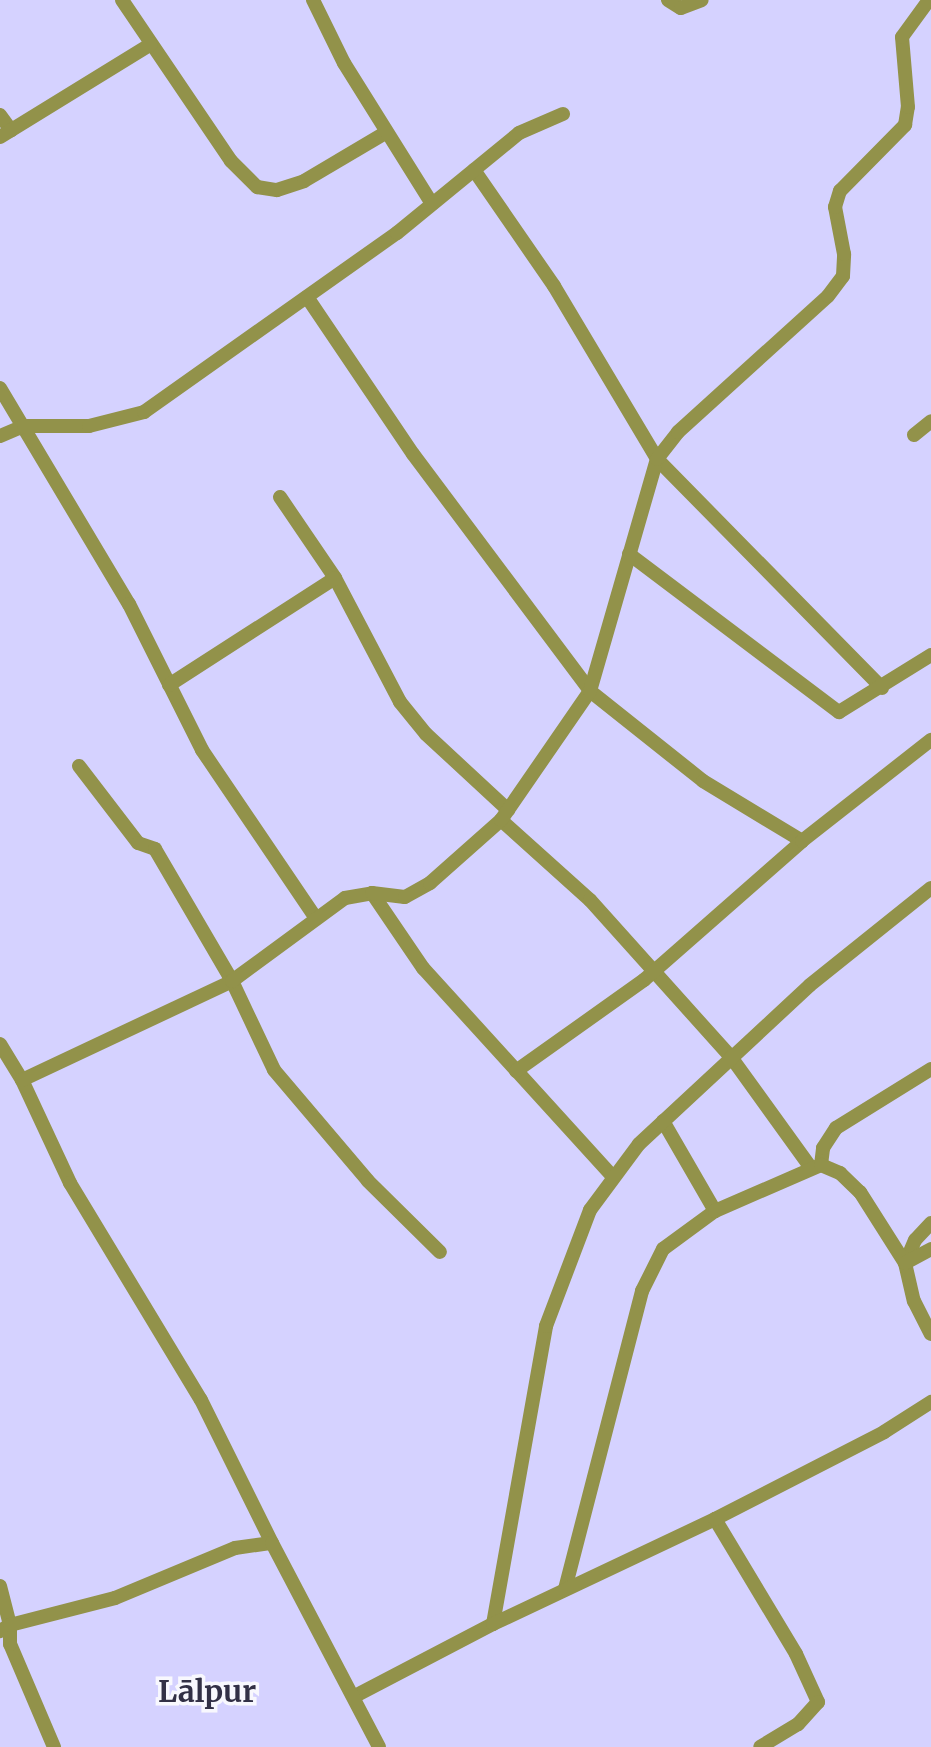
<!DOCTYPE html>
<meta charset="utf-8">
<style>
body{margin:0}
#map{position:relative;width:931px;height:1747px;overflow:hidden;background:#d5d2ff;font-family:Merriweather,serif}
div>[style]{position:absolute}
.minor>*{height:14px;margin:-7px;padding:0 7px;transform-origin:7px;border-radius:7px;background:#92924a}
span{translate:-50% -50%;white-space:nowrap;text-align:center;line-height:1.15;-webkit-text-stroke:7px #f8f8fe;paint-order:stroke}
.district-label{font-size:30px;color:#323046;font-weight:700}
</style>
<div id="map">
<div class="minor">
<i style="left:122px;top:0;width:194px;rotate:55.9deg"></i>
<i style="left:231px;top:161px;width:37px;rotate:45deg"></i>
<i style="left:257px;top:187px;width:20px;rotate:9deg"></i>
<i style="left:277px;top:190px;width:28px;rotate:-18deg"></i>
<i style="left:304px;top:181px;width:96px;rotate:-30.6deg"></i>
<i style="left:313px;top:0;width:70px;rotate:63.8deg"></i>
<i style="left:344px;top:63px;width:166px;rotate:58deg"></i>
<i style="left:668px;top:0;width:15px;rotate:32deg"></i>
<i style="left:681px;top:8px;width:22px;rotate:-21deg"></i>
<i style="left:0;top:115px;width:19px;rotate:54deg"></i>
<i style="left:0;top:137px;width:177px;rotate:-31.6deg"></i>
<i style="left:474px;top:170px;width:141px;rotate:55.4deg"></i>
<i style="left:554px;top:286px;width:201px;rotate:59.2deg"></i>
<i style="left:657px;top:459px;width:321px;rotate:45.5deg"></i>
<i style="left:307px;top:297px;width:189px;rotate:56deg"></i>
<i style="left:413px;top:454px;width:296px;rotate:53.2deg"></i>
<i style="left:590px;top:691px;width:144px;rotate:38.5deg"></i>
<i style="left:703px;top:781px;width:116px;rotate:31.2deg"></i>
<i style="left:0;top:388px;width:252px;rotate:59.2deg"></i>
<i style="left:129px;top:604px;width:163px;rotate:63.4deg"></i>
<i style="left:202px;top:750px;width:202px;rotate:55.9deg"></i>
<i style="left:914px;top:435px;width:22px;rotate:-39deg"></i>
<i style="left:0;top:436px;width:26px;rotate:-23deg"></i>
<i style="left:24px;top:426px;width:65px"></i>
<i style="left:89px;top:426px;width:57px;rotate:-14.3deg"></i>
<i style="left:144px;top:412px;width:310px;rotate:-35.3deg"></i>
<i style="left:397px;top:233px;width:158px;rotate:-39.3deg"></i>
<i style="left:519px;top:133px;width:48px;rotate:-23.4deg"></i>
<i style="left:280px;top:497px;width:98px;rotate:55.8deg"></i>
<i style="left:335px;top:578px;width:140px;rotate:62.3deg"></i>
<i style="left:400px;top:702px;width:41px;rotate:50.9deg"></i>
<i style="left:426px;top:734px;width:112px;rotate:42.8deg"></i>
<i style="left:629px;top:554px;width:263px;rotate:37deg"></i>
<i style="left:839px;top:712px;width:108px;rotate:-31.8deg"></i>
<i style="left:169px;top:685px;width:197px;rotate:-32.8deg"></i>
<i style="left:79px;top:766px;width:97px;rotate:52.5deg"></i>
<i style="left:138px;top:843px;width:18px;rotate:19deg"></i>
<i style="left:155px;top:849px;width:153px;rotate:59.7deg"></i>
<i style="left:232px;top:981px;width:98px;rotate:64.7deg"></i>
<i style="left:274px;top:1070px;width:145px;rotate:49.7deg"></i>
<i style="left:368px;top:1181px;width:101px;rotate:44.6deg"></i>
<i style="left:501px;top:820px;width:120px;rotate:42deg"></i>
<i style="left:590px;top:900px;width:211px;rotate:48.1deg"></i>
<i style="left:731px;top:1057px;width:137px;rotate:54.2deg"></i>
<i style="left:372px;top:893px;width:91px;rotate:55.8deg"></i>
<i style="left:423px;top:968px;width:281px;rotate:47.7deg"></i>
<i style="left:0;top:1044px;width:42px;rotate:58.6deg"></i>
<i style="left:22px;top:1080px;width:114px;rotate:65deg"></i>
<i style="left:70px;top:1183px;width:253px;rotate:58.9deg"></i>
<i style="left:201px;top:1400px;width:160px;rotate:63.6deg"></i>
<i style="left:516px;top:1071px;width:157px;rotate:-35.4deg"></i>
<i style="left:644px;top:980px;width:210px;rotate:-41.3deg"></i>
<i style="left:802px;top:841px;width:164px;rotate:-38.1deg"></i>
<i style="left:22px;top:1080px;width:232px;rotate:-25.2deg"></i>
<i style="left:232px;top:981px;width:140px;rotate:-36.3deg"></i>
<i style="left:345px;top:898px;width:27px;rotate:-10deg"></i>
<i style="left:372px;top:893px;width:33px;rotate:7deg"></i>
<i style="left:405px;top:897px;width:29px;rotate:-29deg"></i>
<i style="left:430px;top:883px;width:95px;rotate:-41.6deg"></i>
<i style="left:501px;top:820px;width:157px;rotate:-55.4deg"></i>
<i style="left:590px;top:691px;width:241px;rotate:-73.9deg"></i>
<i style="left:657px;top:459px;width:34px;rotate:-52deg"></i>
<i style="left:678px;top:432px;width:202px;rotate:-42.2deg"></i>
<i style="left:828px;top:296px;width:25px;rotate:-53deg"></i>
<i style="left:843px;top:276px;width:22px;rotate:-87deg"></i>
<i style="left:844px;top:254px;width:48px;rotate:-100.8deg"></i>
<i style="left:835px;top:207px;width:17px;rotate:-73deg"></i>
<i style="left:840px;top:191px;width:93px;rotate:-45.4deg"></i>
<i style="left:905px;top:125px;width:18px;rotate:-81deg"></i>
<i style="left:908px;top:107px;width:70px;rotate:-94.9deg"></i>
<i style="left:902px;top:37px;width:46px;rotate:-53.9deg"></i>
<i style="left:663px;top:1121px;width:104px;rotate:60deg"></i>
<i style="left:821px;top:1165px;width:17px;rotate:-83deg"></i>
<i style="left:823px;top:1148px;width:24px;rotate:-57deg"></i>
<i style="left:836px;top:1128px;width:112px;rotate:-31.8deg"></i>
<i style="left:931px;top:1223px;width:23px;rotate:133deg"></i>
<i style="left:915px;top:1240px;width:25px;rotate:113deg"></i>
<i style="left:905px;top:1263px;width:39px;rotate:77deg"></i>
<i style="left:914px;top:1301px;width:37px;rotate:63deg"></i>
<i style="left:715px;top:1519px;width:157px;rotate:59deg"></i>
<i style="left:796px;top:1654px;width:53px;rotate:65.4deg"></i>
<i style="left:818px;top:1702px;width:30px;rotate:132deg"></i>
<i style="left:798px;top:1724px;width:44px;rotate:148.8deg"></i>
<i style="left:0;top:1586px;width:40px;rotate:75.6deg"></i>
<i style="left:10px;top:1625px;width:12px;rotate:149deg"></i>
<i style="left:565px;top:1589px;width:308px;rotate:-75.5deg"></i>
<i style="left:642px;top:1291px;width:47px;rotate:-63.4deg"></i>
<i style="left:663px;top:1249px;width:64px;rotate:-36.2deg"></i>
<i style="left:715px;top:1211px;width:116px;rotate:-23.5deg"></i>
<i style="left:821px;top:1165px;width:21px;rotate:23deg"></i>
<i style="left:840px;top:1173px;width:28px;rotate:44deg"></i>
<i style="left:860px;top:1192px;width:84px;rotate:57.6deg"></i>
<i style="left:905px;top:1263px;width:30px;rotate:-28deg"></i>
<i style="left:493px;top:1624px;width:303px;rotate:-79.9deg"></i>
<i style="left:546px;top:1326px;width:124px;rotate:-69.2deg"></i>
<i style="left:590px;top:1210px;width:82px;rotate:-53.4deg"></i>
<i style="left:639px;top:1144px;width:233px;rotate:-42.9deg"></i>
<i style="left:810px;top:985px;width:155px;rotate:-38.7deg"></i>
<i style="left:355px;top:1696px;width:156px;rotate:-27.6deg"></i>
<i style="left:493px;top:1624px;width:246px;rotate:-25.3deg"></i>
<i style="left:715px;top:1519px;width:190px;rotate:-27.2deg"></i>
<i style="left:884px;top:1432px;width:56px;rotate:-32.6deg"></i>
<i style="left:54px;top:1747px;width:112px;rotate:-113.1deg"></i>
<i style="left:10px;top:1644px;width:19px;rotate:-90deg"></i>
<i style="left:10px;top:1625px;width:108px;rotate:-14.4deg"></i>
<i style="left:115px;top:1598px;width:130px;rotate:-22.6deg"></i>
<i style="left:235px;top:1548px;width:37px;rotate:-8deg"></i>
<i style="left:272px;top:1543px;width:230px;rotate:62.3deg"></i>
</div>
<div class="district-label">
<span style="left:207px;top:1691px">Lālpur</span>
</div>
</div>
